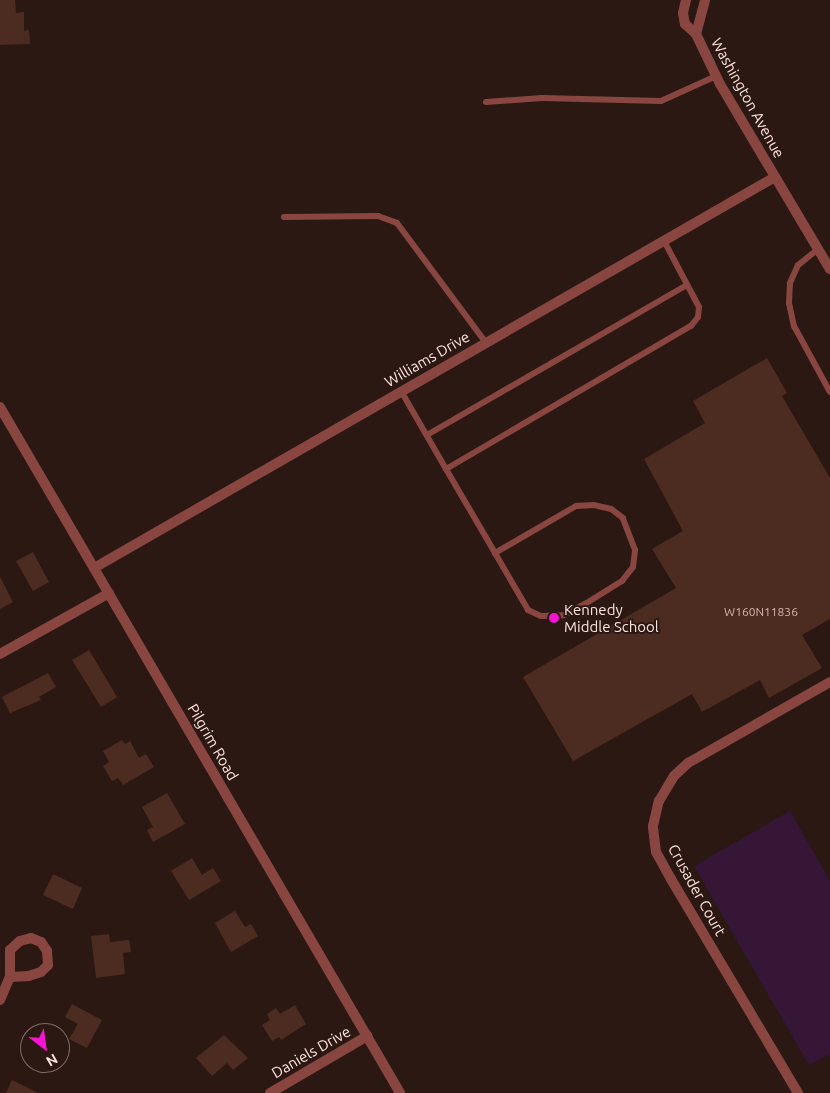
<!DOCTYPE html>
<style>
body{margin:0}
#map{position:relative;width:830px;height:1093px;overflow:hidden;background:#2c1813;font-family:Ubuntu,sans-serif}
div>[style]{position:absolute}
.green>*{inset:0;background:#361636}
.building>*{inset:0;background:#4c2b20}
.service>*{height:6px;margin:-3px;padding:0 3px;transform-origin:3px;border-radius:3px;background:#894640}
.minor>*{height:10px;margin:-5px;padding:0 5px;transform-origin:5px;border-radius:5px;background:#894640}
.tertiary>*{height:10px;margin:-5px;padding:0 5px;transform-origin:5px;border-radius:5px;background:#894640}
.dots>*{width:14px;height:14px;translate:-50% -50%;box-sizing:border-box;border:2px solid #2c1813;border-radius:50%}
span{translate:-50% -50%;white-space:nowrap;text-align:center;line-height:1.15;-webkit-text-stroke:4px #2c1813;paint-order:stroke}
.number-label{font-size:12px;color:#d2b6af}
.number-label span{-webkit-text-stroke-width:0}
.street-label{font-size:15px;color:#fee4df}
.poi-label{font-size:15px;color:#fee4df}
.left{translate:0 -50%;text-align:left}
.north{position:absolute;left:20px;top:1023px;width:50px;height:50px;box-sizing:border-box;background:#2c1813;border:1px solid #806a65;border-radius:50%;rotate:150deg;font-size:14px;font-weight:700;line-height:20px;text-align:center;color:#fee4df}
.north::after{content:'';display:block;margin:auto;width:18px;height:22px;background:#f613d4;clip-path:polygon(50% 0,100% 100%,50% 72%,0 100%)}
</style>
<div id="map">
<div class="green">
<i style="clip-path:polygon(790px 811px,830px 881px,830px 1054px,809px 1065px,694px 866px)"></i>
</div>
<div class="building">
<i style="clip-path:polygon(0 0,15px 0,16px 13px,24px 12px,24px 31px,29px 30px,30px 44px,0 45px)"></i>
<i style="clip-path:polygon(767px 358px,787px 393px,782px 396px,830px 478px,830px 619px,802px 635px,822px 668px,769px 698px,760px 680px,702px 712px,692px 694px,573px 761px,523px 677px,676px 588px,652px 549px,683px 531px,644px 459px,705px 423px,693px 401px)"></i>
<i style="clip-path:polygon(33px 552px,49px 582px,33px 591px,16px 561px)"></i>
<i style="clip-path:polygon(0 577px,13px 602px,0 609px)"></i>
<i style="clip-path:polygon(89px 650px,117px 697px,101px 707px,72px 660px)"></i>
<i style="clip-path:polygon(48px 673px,56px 687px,39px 697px,41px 700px,10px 713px,2px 697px)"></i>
<i style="clip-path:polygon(122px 740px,125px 744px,130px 741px,139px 758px,146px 754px,154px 767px,123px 785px,118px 778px,112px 781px,103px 766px,109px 762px,103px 751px)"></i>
<i style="clip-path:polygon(167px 793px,185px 824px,153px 842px,147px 830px,153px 827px,142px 807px)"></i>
<i style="clip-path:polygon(192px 858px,202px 875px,213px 868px,221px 881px,189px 900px,171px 871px)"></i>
<i style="clip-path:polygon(53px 874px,82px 888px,73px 909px,43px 895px)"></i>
<i style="clip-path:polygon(235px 911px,245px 927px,251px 924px,258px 936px,231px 952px,215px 923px)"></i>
<i style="clip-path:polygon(109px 934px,110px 942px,129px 940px,131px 952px,123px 953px,125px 974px,96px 978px,91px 936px)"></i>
<i style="clip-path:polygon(72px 1004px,102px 1020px,87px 1048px,69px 1039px,78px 1024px,65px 1017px)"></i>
<i style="clip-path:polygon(295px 1005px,306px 1024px,281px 1040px,279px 1037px,272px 1041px,262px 1025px,270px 1020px,267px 1014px,276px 1008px,280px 1014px)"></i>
<i style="clip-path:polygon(224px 1035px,248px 1058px,233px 1070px,227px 1063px,212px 1076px,196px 1058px)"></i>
<i style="clip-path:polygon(12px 1080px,38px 1093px,6px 1093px)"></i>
</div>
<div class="service">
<i style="left:486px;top:102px;width:56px;rotate:-4.1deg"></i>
<i style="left:542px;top:98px;width:119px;rotate:1.4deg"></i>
<i style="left:661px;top:101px;width:60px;rotate:-24.4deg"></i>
<i style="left:284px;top:217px;width:94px;rotate:-0.6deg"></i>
<i style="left:378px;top:216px;width:20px;rotate:20deg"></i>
<i style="left:397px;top:223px;width:149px;rotate:53.4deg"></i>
<i style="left:818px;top:249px;width:26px;rotate:141deg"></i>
<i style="left:798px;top:265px;width:20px;rotate:114deg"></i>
<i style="left:790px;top:283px;width:20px;rotate:93deg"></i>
<i style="left:789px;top:303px;width:24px;rotate:78deg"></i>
<i style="left:794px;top:326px;width:75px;rotate:61.4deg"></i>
<i style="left:401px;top:391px;width:90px;rotate:60deg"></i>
<i style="left:446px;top:469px;width:97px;rotate:59.7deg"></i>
<i style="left:495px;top:553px;width:66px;rotate:59.9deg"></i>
<i style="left:528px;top:610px;width:14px;rotate:25deg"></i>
<i style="left:541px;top:616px;width:23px;rotate:-2deg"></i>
<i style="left:564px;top:615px;width:24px;rotate:-28deg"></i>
<i style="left:585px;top:604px;width:44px;rotate:-31.9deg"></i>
<i style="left:622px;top:581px;width:18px;rotate:-52deg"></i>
<i style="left:633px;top:567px;width:17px;rotate:-83deg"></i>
<i style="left:635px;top:550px;width:34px;rotate:-111deg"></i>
<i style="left:623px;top:518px;width:15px;rotate:-143deg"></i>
<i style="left:611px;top:509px;width:17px;rotate:-167deg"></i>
<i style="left:594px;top:505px;width:18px;rotate:177deg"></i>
<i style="left:576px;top:506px;width:94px;rotate:149.9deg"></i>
<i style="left:427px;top:435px;width:300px;rotate:-30deg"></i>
<i style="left:446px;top:469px;width:284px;rotate:-30.3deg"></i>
<i style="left:691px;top:326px;width:11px;rotate:-52deg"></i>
<i style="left:698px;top:317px;width:10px;rotate:-84deg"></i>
<i style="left:699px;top:307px;width:75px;rotate:-117.9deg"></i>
</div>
<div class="minor">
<i style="left:686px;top:0;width:13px;rotate:103deg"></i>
<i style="left:683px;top:13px;width:11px;rotate:80deg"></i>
<i style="left:685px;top:24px;width:15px;rotate:42deg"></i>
<i style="left:696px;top:34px;width:55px;rotate:64.4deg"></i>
<i style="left:720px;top:84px;width:215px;rotate:59.3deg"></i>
<i style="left:696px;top:34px;width:35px;rotate:-75deg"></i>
<i style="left:94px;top:568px;width:785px;rotate:-29.86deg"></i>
<i style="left:0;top:654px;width:125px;rotate:-29.2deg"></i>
<i style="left:0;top:1000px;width:25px;rotate:-67deg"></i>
<i style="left:10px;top:977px;width:27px;rotate:-90deg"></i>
<i style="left:10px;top:950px;width:13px;rotate:-42deg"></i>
<i style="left:20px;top:941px;width:11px;rotate:-15deg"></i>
<i style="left:31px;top:938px;width:11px;rotate:22deg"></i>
<i style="left:41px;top:942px;width:11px;rotate:56deg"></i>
<i style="left:47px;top:951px;width:14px;rotate:86deg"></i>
<i style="left:48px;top:965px;width:10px;rotate:135deg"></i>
<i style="left:41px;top:972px;width:13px;rotate:162deg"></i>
<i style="left:29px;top:976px;width:19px;rotate:177deg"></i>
<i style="left:270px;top:1093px;width:113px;rotate:-30.4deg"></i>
<i style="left:798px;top:1093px;width:249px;rotate:-120.7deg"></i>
<i style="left:671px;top:879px;width:31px;rotate:-119deg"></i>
<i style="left:656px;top:852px;width:26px;rotate:-97deg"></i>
<i style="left:653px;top:826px;width:26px;rotate:-77deg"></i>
<i style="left:659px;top:801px;width:29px;rotate:-59deg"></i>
<i style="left:674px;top:776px;width:19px;rotate:-43deg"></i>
<i style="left:688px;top:763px;width:163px;rotate:-29.7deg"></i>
</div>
<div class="tertiary">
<i style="left:0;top:407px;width:794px;rotate:59.75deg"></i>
</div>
<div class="dots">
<i style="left:554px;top:618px;background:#f613d4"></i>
</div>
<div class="number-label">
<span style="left:761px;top:612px">W160N11836</span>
</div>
<div class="street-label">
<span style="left:748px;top:98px;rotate:61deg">Washington Avenue</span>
<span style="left:427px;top:359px;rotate:-30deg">Williams Drive</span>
<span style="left:213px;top:742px;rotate:60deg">Pilgrim Road</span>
<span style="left:697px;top:890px;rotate:61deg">Crusader Court</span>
<span style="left:311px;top:1052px;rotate:-30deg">Daniels Drive</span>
</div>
<div class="poi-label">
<span class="left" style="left:564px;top:618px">Kennedy<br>Middle School</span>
</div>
<div class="north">N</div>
</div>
